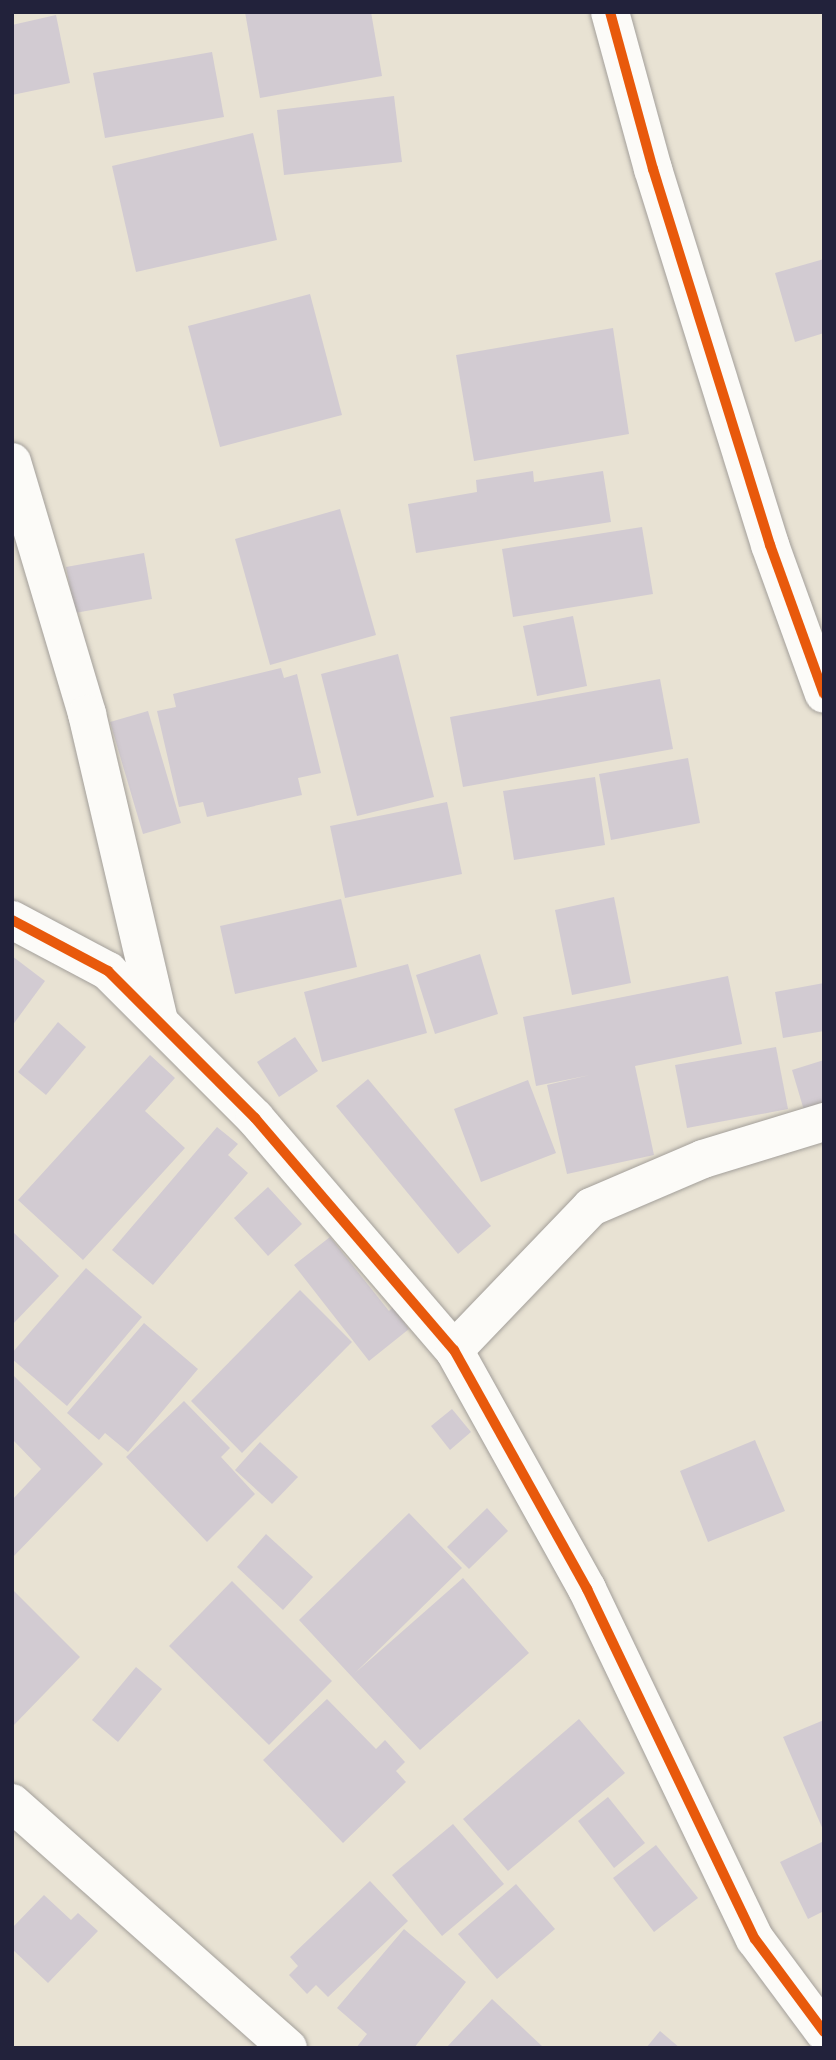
<!DOCTYPE html>
<style>
body{margin:0}
#map{position:relative;width:836px;height:2060px;overflow:hidden;background:#e8e2d3;font-family:Kalam,sans-serif}
div>[style]{position:absolute}
.building>*{inset:0;background:#d2cbd2}
.roads{filter:drop-shadow(0 0 2px #a39f9a) drop-shadow(0 0 2px #a39f9a)}
.street>*{height:38px;margin:-19px;padding:0 19px;transform-origin:19px;border-radius:19px;background:#fcfbf8}
.cycleway>*{height:10px;margin:-5px;padding:0 5px;transform-origin:5px;border-radius:5px;background:#e8590c}
span{translate:-50% -50%;white-space:nowrap;text-align:center;line-height:1.15;-webkit-text-stroke:5px #fbf7ec;paint-order:stroke}
.frame{position:absolute;inset:0;border:14px solid #22223b;pointer-events:none}
</style>
<div id="map">
<div class="building">
<i style="clip-path:polygon(245px 12px,371px 12px,382px 76px,260px 98px)"></i>
<i style="clip-path:polygon(56px 15px,70px 83px,12px 95px,12px 25px)"></i>
<i style="clip-path:polygon(212px 52px,224px 117px,105px 138px,93px 73px)"></i>
<i style="clip-path:polygon(394px 96px,402px 162px,284px 175px,277px 110px)"></i>
<i style="clip-path:polygon(253px 133px,277px 240px,136px 272px,112px 166px)"></i>
<i style="clip-path:polygon(824px 259px,824px 333px,795px 342px,775px 273px)"></i>
<i style="clip-path:polygon(310px 294px,342px 415px,220px 447px,188px 326px)"></i>
<i style="clip-path:polygon(613px 328px,629px 434px,474px 461px,456px 355px)"></i>
<i style="clip-path:polygon(533px 471px,534px 482px,603px 471px,611px 522px,416px 553px,408px 504px,477px 492px,476px 480px)"></i>
<i style="clip-path:polygon(340px 509px,376px 635px,270px 665px,235px 539px)"></i>
<i style="clip-path:polygon(642px 527px,653px 594px,513px 617px,502px 549px)"></i>
<i style="clip-path:polygon(144px 553px,152px 599px,75px 613px,66px 567px)"></i>
<i style="clip-path:polygon(573px 616px,587px 686px,537px 696px,523px 626px)"></i>
<i style="clip-path:polygon(398px 654px,434px 797px,357px 816px,321px 674px)"></i>
<i style="clip-path:polygon(281px 668px,284px 678px,297px 674px,321px 773px,298px 778px,302px 795px,207px 817px,203px 802px,179px 807px,157px 711px,176px 707px,173px 694px)"></i>
<i style="clip-path:polygon(660px 679px,673px 749px,463px 787px,450px 717px)"></i>
<i style="clip-path:polygon(148px 711px,181px 823px,143px 834px,110px 722px)"></i>
<i style="clip-path:polygon(688px 758px,700px 823px,611px 840px,599px 774px)"></i>
<i style="clip-path:polygon(595px 777px,605px 845px,514px 860px,503px 791px)"></i>
<i style="clip-path:polygon(447px 802px,462px 874px,345px 898px,330px 826px)"></i>
<i style="clip-path:polygon(614px 897px,631px 983px,572px 995px,555px 910px)"></i>
<i style="clip-path:polygon(341px 899px,357px 967px,235px 994px,220px 926px)"></i>
<i style="clip-path:polygon(480px 954px,498px 1014px,435px 1034px,416px 975px)"></i>
<i style="clip-path:polygon(12px 956px,45px 981px,12px 1026px)"></i>
<i style="clip-path:polygon(408px 964px,427px 1033px,322px 1062px,304px 992px)"></i>
<i style="clip-path:polygon(728px 976px,742px 1044px,635px 1066px,654px 1155px,567px 1174px,547px 1085px,590px 1075px,536px 1086px,523px 1017px)"></i>
<i style="clip-path:polygon(824px 983px,824px 1031px,783px 1038px,775px 992px)"></i>
<i style="clip-path:polygon(58px 1022px,86px 1047px,46px 1095px,18px 1072px)"></i>
<i style="clip-path:polygon(295px 1037px,318px 1071px,279px 1097px,257px 1062px)"></i>
<i style="clip-path:polygon(776px 1047px,788px 1109px,687px 1128px,675px 1065px)"></i>
<i style="clip-path:polygon(150px 1055px,175px 1078px,145px 1111px,185px 1148px,83px 1260px,18px 1200px)"></i>
<i style="clip-path:polygon(824px 1060px,824px 1112px,806px 1117px,792px 1070px)"></i>
<i style="clip-path:polygon(368px 1079px,491px 1226px,458px 1254px,336px 1106px)"></i>
<i style="clip-path:polygon(528px 1080px,556px 1153px,481px 1182px,454px 1109px)"></i>
<i style="clip-path:polygon(217px 1127px,238px 1144px,228px 1155px,248px 1173px,153px 1285px,112px 1250px)"></i>
<i style="clip-path:polygon(268px 1187px,302px 1224px,268px 1256px,234px 1218px)"></i>
<i style="clip-path:polygon(12px 1231px,59px 1276px,12px 1325px)"></i>
<i style="clip-path:polygon(330px 1237px,389px 1311px,393px 1307px,409px 1329px,369px 1361px,294px 1265px)"></i>
<i style="clip-path:polygon(86px 1268px,142px 1317px,67px 1406px,12px 1359px,12px 1353px)"></i>
<i style="clip-path:polygon(300px 1290px,352px 1342px,242px 1453px,191px 1401px)"></i>
<i style="clip-path:polygon(144px 1323px,198px 1369px,128px 1452px,105px 1433px,99px 1440px,67px 1413px)"></i>
<i style="clip-path:polygon(12px 1374px,103px 1464px,12px 1558px,12px 1500px,41px 1469px,12px 1439px)"></i>
<i style="clip-path:polygon(184px 1401px,230px 1448px,221px 1457px,255px 1494px,207px 1542px,126px 1457px)"></i>
<i style="clip-path:polygon(452px 1409px,471px 1432px,450px 1450px,431px 1426px)"></i>
<i style="clip-path:polygon(755px 1440px,785px 1511px,708px 1542px,680px 1471px)"></i>
<i style="clip-path:polygon(260px 1442px,298px 1477px,272px 1504px,235px 1470px)"></i>
<i style="clip-path:polygon(487px 1508px,508px 1531px,469px 1569px,447px 1547px)"></i>
<i style="clip-path:polygon(409px 1513px,462px 1568px,355px 1673px,463px 1578px,529px 1653px,420px 1750px,299px 1620px)"></i>
<i style="clip-path:polygon(266px 1534px,313px 1577px,283px 1610px,237px 1567px)"></i>
<i style="clip-path:polygon(232px 1581px,332px 1681px,269px 1745px,169px 1646px)"></i>
<i style="clip-path:polygon(12px 1589px,80px 1657px,12px 1727px)"></i>
<i style="clip-path:polygon(136px 1667px,162px 1689px,118px 1742px,92px 1720px)"></i>
<i style="clip-path:polygon(327px 1699px,376px 1749px,385px 1740px,405px 1762px,396px 1771px,406px 1782px,343px 1843px,263px 1760px)"></i>
<i style="clip-path:polygon(579px 1719px,625px 1773px,508px 1871px,463px 1819px)"></i>
<i style="clip-path:polygon(824px 1720px,824px 1832px,783px 1737px)"></i>
<i style="clip-path:polygon(608px 1797px,645px 1843px,614px 1868px,578px 1821px)"></i>
<i style="clip-path:polygon(453px 1824px,504px 1884px,442px 1936px,392px 1875px)"></i>
<i style="clip-path:polygon(824px 1841px,824px 1911px,808px 1919px,780px 1862px)"></i>
<i style="clip-path:polygon(656px 1845px,698px 1898px,654px 1932px,613px 1878px)"></i>
<i style="clip-path:polygon(370px 1881px,408px 1921px,328px 1997px,316px 1985px,307px 1994px,289px 1975px,298px 1966px,290px 1957px)"></i>
<i style="clip-path:polygon(516px 1884px,555px 1929px,497px 1979px,458px 1934px)"></i>
<i style="clip-path:polygon(44px 1895px,71px 1920px,78px 1913px,98px 1931px,48px 1983px,12px 1949px,12px 1928px)"></i>
<i style="clip-path:polygon(404px 1929px,466px 1982px,414px 2048px,356px 2048px,367px 2034px,337px 2008px)"></i>
<i style="clip-path:polygon(492px 1999px,544px 2048px,446px 2048px)"></i>
<i style="clip-path:polygon(660px 2031px,680px 2048px,646px 2048px)"></i>
</div>
<div class="roads">
<div class="street">
<i style="left:610px;top:12px;width:163px;rotate:74.7deg"></i>
<i style="left:653px;top:169px;width:394px;rotate:72.7deg"></i>
<i style="left:770px;top:545px;width:158px;rotate:70.1deg"></i>
<i style="left:12px;top:462px;width:263px;rotate:73.4deg"></i>
<i style="left:87px;top:714px;width:315px;rotate:76.8deg"></i>
<i style="left:12px;top:920px;width:109px;rotate:28deg"></i>
<i style="left:108px;top:971px;width:208px;rotate:45deg"></i>
<i style="left:255px;top:1118px;width:306px;rotate:49.4deg"></i>
<i style="left:454px;top:1350px;width:274px;rotate:60.9deg"></i>
<i style="left:587px;top:1589px;width:388px;rotate:64.4deg"></i>
<i style="left:755px;top:1939px;width:116px;rotate:53.4deg"></i>
<i style="left:454px;top:1350px;width:198px;rotate:-46.2deg"></i>
<i style="left:591px;top:1207px;width:122px;rotate:-23.2deg"></i>
<i style="left:703px;top:1159px;width:127px;rotate:-17deg"></i>
<i style="left:12px;top:1803px;width:369px;rotate:41.6deg"></i>
</div>
</div>
<div class="cycleway">
<i style="left:610px;top:12px;width:163px;rotate:74.7deg"></i>
<i style="left:653px;top:169px;width:394px;rotate:72.7deg"></i>
<i style="left:770px;top:545px;width:158px;rotate:70.1deg"></i>
<i style="left:12px;top:920px;width:109px;rotate:28deg"></i>
<i style="left:108px;top:971px;width:208px;rotate:45deg"></i>
<i style="left:255px;top:1118px;width:306px;rotate:49.4deg"></i>
<i style="left:454px;top:1350px;width:274px;rotate:60.9deg"></i>
<i style="left:587px;top:1589px;width:388px;rotate:64.4deg"></i>
<i style="left:755px;top:1939px;width:116px;rotate:53.4deg"></i>
</div>
<div class="frame"></div>
</div>
